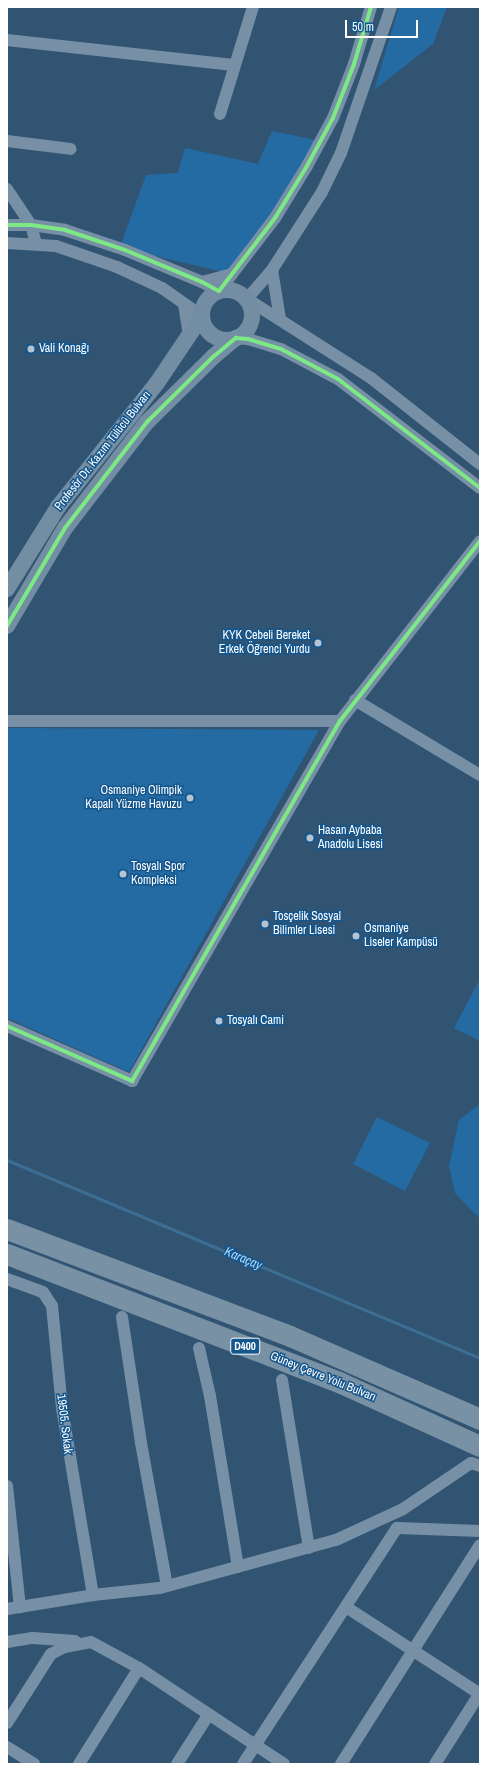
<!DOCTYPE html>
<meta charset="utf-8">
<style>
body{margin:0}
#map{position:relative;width:487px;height:1771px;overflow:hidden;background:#305472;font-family:"Archivo Narrow",sans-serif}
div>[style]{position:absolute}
.green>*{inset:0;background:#256ba3}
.stream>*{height:3px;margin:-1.5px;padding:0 1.5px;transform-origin:1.5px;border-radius:1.5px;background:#3e6d94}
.street>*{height:12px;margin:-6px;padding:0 6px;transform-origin:6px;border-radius:6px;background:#7790a6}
.secondary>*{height:16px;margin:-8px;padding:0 8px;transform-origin:8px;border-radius:8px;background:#738da2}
.secondary>.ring{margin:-8px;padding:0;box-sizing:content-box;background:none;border:16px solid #738da2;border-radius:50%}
.highway>*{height:21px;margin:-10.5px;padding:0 10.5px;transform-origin:10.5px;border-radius:10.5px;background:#7991a5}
.cycleway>*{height:4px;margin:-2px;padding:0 2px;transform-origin:2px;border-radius:2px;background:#7ce984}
.dots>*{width:11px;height:11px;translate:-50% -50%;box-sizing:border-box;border:2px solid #14568e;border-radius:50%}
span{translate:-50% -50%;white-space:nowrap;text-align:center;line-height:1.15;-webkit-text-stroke:3px #14568e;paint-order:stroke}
.shield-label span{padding:1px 3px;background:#14568e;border:1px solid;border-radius:3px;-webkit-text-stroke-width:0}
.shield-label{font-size:11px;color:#fff;font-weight:700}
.poi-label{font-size:12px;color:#fff}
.left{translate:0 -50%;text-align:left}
.right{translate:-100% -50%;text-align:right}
.street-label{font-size:12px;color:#fff}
.water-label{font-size:13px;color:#aad6f8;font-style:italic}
.frame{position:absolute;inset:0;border:8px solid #fff;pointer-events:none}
.scale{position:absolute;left:345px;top:20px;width:73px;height:18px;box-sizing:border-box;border:2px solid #fff;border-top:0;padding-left:5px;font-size:12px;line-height:14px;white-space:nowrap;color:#fff;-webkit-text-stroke:3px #14568e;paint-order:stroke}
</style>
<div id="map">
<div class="green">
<i style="clip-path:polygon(399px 7px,447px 7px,433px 44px,374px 90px)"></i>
<i style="clip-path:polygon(272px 131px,321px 141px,232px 274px,151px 255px,121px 244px,146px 175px,178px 173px,185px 148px,258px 164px)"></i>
<i style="clip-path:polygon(7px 728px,319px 730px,129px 1072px,7px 1018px)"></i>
<i style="clip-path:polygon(480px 979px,480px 1041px,454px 1028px)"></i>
<i style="clip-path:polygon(480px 1104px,480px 1219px,455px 1193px,449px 1166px,459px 1120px)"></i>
<i style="clip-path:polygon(377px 1117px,430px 1143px,405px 1191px,353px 1164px)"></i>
</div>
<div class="stream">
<i style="left:7px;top:1160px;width:513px;rotate:22.71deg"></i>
</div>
<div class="street">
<i style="left:391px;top:7px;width:154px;rotate:108.9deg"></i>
<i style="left:341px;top:153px;width:43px;rotate:116deg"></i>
<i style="left:322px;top:192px;width:93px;rotate:122.7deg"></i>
<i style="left:272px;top:270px;width:38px;rotate:131deg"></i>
<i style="left:247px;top:299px;width:147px;rotate:32.5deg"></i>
<i style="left:371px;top:378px;width:139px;rotate:38.3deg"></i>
<i style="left:7px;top:40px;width:228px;rotate:6.3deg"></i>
<i style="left:220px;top:114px;width:112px;rotate:-72.9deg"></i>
<i style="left:7px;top:141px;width:64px;rotate:7.1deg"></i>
<i style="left:7px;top:189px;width:43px;rotate:56.3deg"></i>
<i style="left:31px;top:225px;width:20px;rotate:75deg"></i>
<i style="left:7px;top:225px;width:24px"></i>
<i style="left:31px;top:225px;width:34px;rotate:8deg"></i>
<i style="left:65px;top:230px;width:63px;rotate:18.4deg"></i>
<i style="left:125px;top:250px;width:83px;rotate:22.6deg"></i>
<i style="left:202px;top:282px;width:19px;rotate:28deg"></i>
<i style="left:219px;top:291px;width:92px;rotate:-52.5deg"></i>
<i style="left:275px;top:218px;width:61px;rotate:-58.4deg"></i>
<i style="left:307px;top:166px;width:55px;rotate:-61.6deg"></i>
<i style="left:333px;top:118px;width:58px;rotate:-68.7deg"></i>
<i style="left:354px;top:64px;width:59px;rotate:-73.4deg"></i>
<i style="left:7px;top:243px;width:49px;rotate:3.5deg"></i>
<i style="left:56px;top:246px;width:65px;rotate:19deg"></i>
<i style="left:117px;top:267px;width:50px;rotate:25deg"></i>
<i style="left:162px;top:288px;width:49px;rotate:35deg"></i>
<i style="left:272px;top:270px;width:50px;rotate:80.7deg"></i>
<i style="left:202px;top:282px;width:31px;rotate:-15deg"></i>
<i style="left:184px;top:304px;width:30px;rotate:81deg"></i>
<i style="left:236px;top:338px;width:12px;rotate:5deg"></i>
<i style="left:248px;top:339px;width:34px;rotate:17deg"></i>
<i style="left:281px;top:349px;width:64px;rotate:27.8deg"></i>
<i style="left:338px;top:379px;width:179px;rotate:37.5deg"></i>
<i style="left:355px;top:700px;width:146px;rotate:31deg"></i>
<i style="left:7px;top:721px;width:333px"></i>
<i style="left:7px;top:1026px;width:137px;rotate:23.7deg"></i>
<i style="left:132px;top:1081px;width:416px;rotate:-60deg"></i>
<i style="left:340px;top:721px;width:228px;rotate:-52.1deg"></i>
<i style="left:7px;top:1279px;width:38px;rotate:20deg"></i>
<i style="left:43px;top:1292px;width:17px;rotate:57deg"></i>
<i style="left:52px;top:1306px;width:102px;rotate:84.4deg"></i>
<i style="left:62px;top:1408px;width:190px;rotate:80.6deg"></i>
<i style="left:122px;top:1317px;width:127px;rotate:81.4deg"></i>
<i style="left:141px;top:1443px;width:145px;rotate:79.7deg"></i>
<i style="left:199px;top:1348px;width:49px;rotate:77.1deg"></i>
<i style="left:210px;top:1396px;width:173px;rotate:80.7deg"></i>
<i style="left:282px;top:1380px;width:170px;rotate:80.9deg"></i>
<i style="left:7px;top:1486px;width:122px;rotate:83.9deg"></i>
<i style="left:346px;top:1607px;width:160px;rotate:33deg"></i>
<i style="left:7px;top:1609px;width:87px;rotate:-9.2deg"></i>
<i style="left:93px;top:1595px;width:67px;rotate:-6deg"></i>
<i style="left:160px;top:1588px;width:182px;rotate:-15.3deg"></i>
<i style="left:336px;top:1540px;width:74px;rotate:-24.8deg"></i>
<i style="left:403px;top:1509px;width:82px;rotate:-34.1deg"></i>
<i style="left:471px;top:1463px;width:9px;rotate:18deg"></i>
<i style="left:7px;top:1642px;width:26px;rotate:-9deg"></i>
<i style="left:33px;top:1638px;width:42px;rotate:4.1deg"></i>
<i style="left:7px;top:1723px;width:82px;rotate:-57.5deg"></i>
<i style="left:51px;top:1654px;width:16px;rotate:-27deg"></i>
<i style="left:65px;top:1647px;width:26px;rotate:-11deg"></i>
<i style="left:91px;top:1642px;width:55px;rotate:28.4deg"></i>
<i style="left:139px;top:1668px;width:174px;rotate:33.5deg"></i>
<i style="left:7px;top:1747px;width:32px;rotate:32deg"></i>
<i style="left:79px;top:1764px;width:113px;rotate:-58deg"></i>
<i style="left:177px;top:1764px;width:59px;rotate:-57.4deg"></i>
<i style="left:243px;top:1764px;width:282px;rotate:-56.9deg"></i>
<i style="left:397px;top:1528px;width:83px;rotate:2.1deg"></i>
<i style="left:341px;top:1764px;width:259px;rotate:-57.6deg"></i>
<i style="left:435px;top:1764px;width:84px;rotate:-57.6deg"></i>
</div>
<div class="secondary">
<i class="ring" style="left:202px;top:290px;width:34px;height:34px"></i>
<i style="left:7px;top:589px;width:97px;rotate:-58.1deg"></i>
<i style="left:58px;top:507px;width:159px;rotate:-51.4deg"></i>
<i style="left:157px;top:383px;width:81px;rotate:-56.1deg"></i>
<i style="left:7px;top:626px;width:114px;rotate:-59.4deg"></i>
<i style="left:65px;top:528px;width:134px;rotate:-52.3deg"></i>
<i style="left:147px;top:422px;width:93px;rotate:-44.6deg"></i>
<i style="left:213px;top:357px;width:30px;rotate:-40deg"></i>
</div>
<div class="highway">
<i style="left:7px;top:1229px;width:303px;rotate:20.7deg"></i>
<i style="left:290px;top:1336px;width:207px;rotate:23.6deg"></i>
<i style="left:7px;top:1254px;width:358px;rotate:21.1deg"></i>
<i style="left:341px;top:1383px;width:153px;rotate:24.4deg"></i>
</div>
<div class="cycleway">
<i style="left:7px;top:225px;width:24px"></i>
<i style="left:31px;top:225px;width:34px;rotate:8deg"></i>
<i style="left:65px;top:230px;width:63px;rotate:18.4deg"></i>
<i style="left:125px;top:250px;width:83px;rotate:22.6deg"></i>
<i style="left:202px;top:282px;width:19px;rotate:28deg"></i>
<i style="left:219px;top:291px;width:92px;rotate:-52.5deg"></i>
<i style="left:275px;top:218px;width:61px;rotate:-58.4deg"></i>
<i style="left:307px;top:166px;width:55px;rotate:-61.6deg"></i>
<i style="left:333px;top:118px;width:58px;rotate:-68.7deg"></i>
<i style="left:354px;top:64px;width:59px;rotate:-73.4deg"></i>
<i style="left:7px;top:626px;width:114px;rotate:-59.4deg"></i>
<i style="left:65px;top:528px;width:134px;rotate:-52.3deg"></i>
<i style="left:147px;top:422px;width:93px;rotate:-44.6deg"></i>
<i style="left:213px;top:357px;width:30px;rotate:-40deg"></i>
<i style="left:236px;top:338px;width:12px;rotate:5deg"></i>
<i style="left:248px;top:339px;width:34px;rotate:17deg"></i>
<i style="left:281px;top:349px;width:64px;rotate:27.8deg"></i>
<i style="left:338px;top:379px;width:179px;rotate:37.5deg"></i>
<i style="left:7px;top:1026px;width:137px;rotate:23.7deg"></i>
<i style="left:132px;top:1081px;width:416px;rotate:-60deg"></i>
<i style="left:340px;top:721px;width:228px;rotate:-52.1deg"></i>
</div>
<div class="dots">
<i style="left:31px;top:349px;background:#b7c3ce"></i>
<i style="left:318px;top:643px;background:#b7c3ce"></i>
<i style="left:190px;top:798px;background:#b7c3ce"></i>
<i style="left:310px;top:838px;background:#b7c3ce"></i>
<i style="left:123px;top:874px;background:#b7c3ce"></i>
<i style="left:265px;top:924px;background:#b7c3ce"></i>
<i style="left:356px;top:936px;background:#b7c3ce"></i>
<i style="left:219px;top:1021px;background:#b7c3ce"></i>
</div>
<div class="shield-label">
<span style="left:245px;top:1346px">D400</span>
</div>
<div class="poi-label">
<span class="left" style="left:39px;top:349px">Vali Konağı</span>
<span class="right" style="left:310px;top:643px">KYK Cebeli Bereket<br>Erkek Öğrenci Yurdu</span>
<span class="right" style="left:182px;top:798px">Osmaniye Olimpik<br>Kapalı Yüzme Havuzu</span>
<span class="left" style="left:318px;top:838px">Hasan Aybaba<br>Anadolu Lisesi</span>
<span class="left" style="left:131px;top:874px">Tosyalı Spor<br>Kompleksi</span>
<span class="left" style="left:273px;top:924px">Tosçelik Sosyal<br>Bilimler Lisesi</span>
<span class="left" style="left:364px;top:936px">Osmaniye<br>Liseler Kampüsü</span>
<span class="left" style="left:227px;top:1021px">Tosyalı Cami</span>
</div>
<div class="street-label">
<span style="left:103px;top:451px;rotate:-52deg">Profesör Dr. Kazım Tülücü Bulvarı</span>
<span style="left:323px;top:1377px;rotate:22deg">Güney Çevre Yolu Bulvarı</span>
<span style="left:64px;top:1424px;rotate:83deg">19505. Sokak</span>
</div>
<div class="water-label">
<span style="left:243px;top:1259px;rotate:23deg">Karaçay</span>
</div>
<div class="frame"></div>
<div class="scale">50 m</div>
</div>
